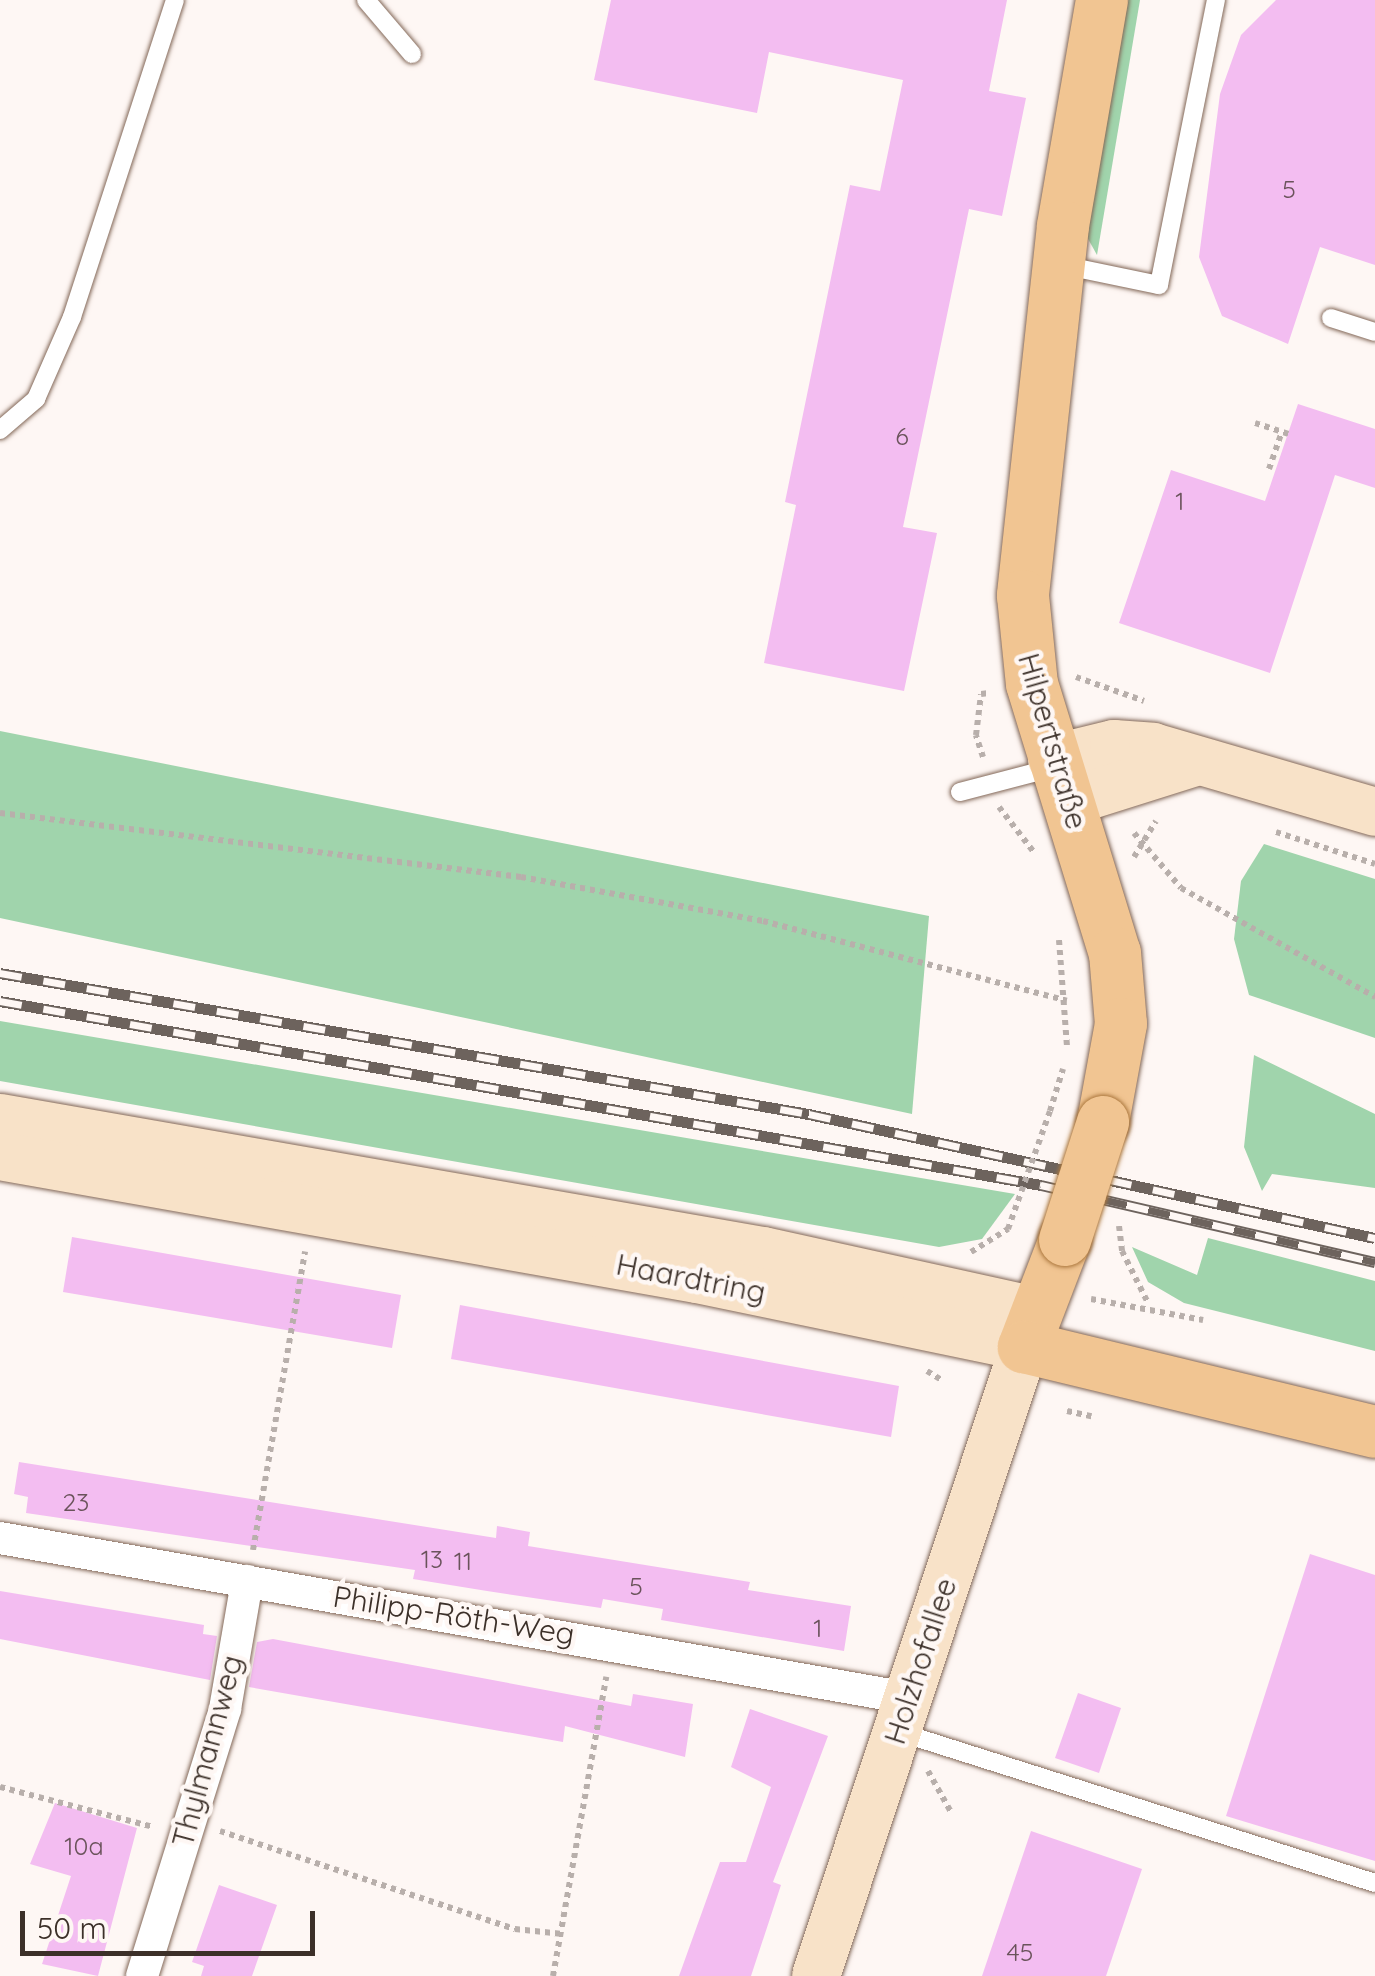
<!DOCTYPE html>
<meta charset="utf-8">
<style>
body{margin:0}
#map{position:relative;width:1375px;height:1976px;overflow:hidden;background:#fef7f4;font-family:Quicksand,sans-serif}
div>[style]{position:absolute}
.green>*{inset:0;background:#a0d4ac}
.building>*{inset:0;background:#f3bdf1}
.path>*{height:6px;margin-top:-3px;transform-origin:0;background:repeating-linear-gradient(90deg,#b8afab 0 5px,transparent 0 10px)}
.roads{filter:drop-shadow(0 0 2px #836858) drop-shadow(0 0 2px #836858)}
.lane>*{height:18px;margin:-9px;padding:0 9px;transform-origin:9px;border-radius:9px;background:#fff}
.street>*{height:32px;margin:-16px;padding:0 16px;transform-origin:16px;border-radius:16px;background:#fff}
.secondary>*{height:48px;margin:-24px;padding:0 24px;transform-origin:24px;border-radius:24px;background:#f8e2c8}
.primary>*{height:52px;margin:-26px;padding:0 26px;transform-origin:26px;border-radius:26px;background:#f1c592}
.rail>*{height:11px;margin-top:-5.5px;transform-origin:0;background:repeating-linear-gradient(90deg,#fef7f4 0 22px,#6d635d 0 44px);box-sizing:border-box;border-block:2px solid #6d635d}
.path-bridge>*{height:6px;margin-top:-3px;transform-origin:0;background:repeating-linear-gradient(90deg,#b8afab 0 5px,transparent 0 10px)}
.bridges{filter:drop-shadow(0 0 2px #ac783e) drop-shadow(0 0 2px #ac783e)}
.primary-bridge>*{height:52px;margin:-26px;padding:0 26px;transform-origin:26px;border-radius:26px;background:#f1c592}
span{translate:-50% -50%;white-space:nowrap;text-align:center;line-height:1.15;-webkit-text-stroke:9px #fef7f4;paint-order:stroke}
.number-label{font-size:25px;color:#6a535b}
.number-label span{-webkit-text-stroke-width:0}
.street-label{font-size:30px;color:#3c3029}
.scale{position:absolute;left:20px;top:1911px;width:295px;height:45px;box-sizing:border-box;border:5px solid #3c3029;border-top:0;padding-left:12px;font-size:30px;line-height:35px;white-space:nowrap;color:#3c3029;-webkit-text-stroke:8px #fef7f4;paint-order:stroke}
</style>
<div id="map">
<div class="green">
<i style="clip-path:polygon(1128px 0,1140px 0,1097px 255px,1087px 237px)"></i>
<i style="clip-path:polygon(0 731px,929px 916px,912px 1114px,0 918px)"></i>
<i style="clip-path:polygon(1264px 844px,1375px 879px,1375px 1038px,1249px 995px,1234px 939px,1241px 881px)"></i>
<i style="clip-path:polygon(0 1021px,1015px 1194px,982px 1239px,939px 1247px,0 1081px)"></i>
<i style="clip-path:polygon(1254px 1055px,1375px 1114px,1375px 1188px,1272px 1174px,1262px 1191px,1244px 1147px)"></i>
<i style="clip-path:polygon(1208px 1238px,1375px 1281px,1375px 1351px,1184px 1303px,1148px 1282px,1132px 1247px,1197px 1275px)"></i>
</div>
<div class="building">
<i style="clip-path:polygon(611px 0,1007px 0,989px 91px,1026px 98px,1002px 216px,969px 209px,903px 527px,937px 533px,904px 691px,764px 663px,796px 505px,785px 502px,850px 185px,880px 191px,903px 80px,769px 52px,757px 113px,594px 80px)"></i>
<i style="clip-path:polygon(1276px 0,1375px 0,1375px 265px,1320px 247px,1288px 344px,1222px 316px,1199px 257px,1220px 94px,1241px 35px)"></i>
<i style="clip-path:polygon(1298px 404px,1375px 429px,1375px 488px,1335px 475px,1270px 673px,1119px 623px,1171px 470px,1265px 501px)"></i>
<i style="clip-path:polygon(72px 1237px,401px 1295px,392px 1348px,63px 1292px)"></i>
<i style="clip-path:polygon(460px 1305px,899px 1386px,891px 1437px,451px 1359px)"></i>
<i style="clip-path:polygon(19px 1462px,496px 1538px,497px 1526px,530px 1532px,528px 1546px,750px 1582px,748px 1590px,851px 1606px,844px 1651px,661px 1620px,663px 1609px,603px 1599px,601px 1608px,487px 1591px,413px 1579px,415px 1570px,26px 1513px,28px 1497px,14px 1494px)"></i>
<i style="clip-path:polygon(1310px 1554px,1375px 1575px,1375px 1861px,1226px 1816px)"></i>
<i style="clip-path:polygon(0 1591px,204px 1625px,203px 1634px,217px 1636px,210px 1680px,0 1639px)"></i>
<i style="clip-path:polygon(273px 1639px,631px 1706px,633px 1694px,693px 1704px,685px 1757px,565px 1726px,563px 1742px,249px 1687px,257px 1642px)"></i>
<i style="clip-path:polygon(1078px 1693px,1121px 1708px,1099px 1773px,1055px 1758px)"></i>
<i style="clip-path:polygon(750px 1709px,828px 1736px,773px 1882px,781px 1885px,751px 1976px,679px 1976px,720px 1862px,746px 1862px,771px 1787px,731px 1767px)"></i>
<i style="clip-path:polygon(55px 1803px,137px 1828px,98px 1976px,42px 1964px,71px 1876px,30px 1864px)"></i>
<i style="clip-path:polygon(1031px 1831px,1142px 1869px,1106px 1976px,982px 1976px)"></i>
<i style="clip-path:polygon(219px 1885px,277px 1905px,252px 1976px,201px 1976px,204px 1966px,192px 1962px)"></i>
</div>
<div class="path">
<i style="left:1255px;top:423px;width:35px;rotate:18deg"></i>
<i style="left:1269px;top:469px;width:39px;rotate:-71deg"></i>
<i style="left:1076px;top:677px;width:72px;rotate:19.4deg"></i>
<i style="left:983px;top:757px;width:23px;rotate:-108deg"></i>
<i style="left:976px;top:735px;width:41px;rotate:-83deg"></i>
<i style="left:981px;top:694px;width:8px;rotate:-7deg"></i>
<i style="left:999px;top:807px;width:56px;rotate:52.3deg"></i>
<i style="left:0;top:813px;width:525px;rotate:7deg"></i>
<i style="left:521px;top:877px;width:246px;rotate:10.3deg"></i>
<i style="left:763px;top:921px;width:314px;rotate:14.7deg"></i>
<i style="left:1276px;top:832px;width:104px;rotate:17.9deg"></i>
<i style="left:1134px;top:833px;width:72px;rotate:49.5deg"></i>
<i style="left:1181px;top:888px;width:223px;rotate:29.3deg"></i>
<i style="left:1134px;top:857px;width:42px;rotate:-58.6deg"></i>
<i style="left:1059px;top:940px;width:107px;rotate:85.7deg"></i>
<i style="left:1050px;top:1111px;width:44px;rotate:-72.8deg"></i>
<i style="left:1122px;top:1251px;width:58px;rotate:63.4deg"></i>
<i style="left:971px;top:1252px;width:44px;rotate:-31.9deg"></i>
<i style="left:1091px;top:1299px;width:114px;rotate:10.6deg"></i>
<i style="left:927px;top:1371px;width:19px;rotate:32deg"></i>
<i style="left:1067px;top:1411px;width:25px;rotate:12deg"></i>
<i style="left:253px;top:1550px;width:303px;rotate:-80.1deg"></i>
<i style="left:928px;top:1771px;width:49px;rotate:60.8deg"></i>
<i style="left:0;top:1787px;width:159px;rotate:14.6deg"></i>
<i style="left:220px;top:1831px;width:311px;rotate:18.4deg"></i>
<i style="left:515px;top:1929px;width:48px;rotate:5.9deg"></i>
<i style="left:553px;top:1976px;width:304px;rotate:-79.9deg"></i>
</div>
<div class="roads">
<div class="lane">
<i style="left:366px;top:0;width:71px;rotate:49.6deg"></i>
<i style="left:1062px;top:265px;width:99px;rotate:11.7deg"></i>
<i style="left:1159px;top:285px;width:291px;rotate:-78.7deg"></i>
<i style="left:1331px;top:318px;width:46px;rotate:17.7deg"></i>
<i style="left:0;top:430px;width:48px;rotate:-40.7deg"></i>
<i style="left:36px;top:399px;width:90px;rotate:-66.3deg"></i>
<i style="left:72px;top:317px;width:333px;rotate:-72deg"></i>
<i style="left:960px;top:792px;width:95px;rotate:-14.6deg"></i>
<i style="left:899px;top:1732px;width:499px;rotate:17.6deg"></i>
</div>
<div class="street">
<i style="left:0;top:1538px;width:921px;rotate:10deg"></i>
<i style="left:142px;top:1976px;width:280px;rotate:-72.7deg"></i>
<i style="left:225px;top:1709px;width:130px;rotate:-80.2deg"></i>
</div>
<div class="secondary">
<i style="left:1052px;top:759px;width:64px;rotate:-13.6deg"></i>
<i style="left:1114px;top:744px;width:39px;rotate:4deg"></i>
<i style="left:1153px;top:747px;width:231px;rotate:16.3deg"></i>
<i style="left:1068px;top:802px;width:133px;rotate:-17.5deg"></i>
<i style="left:0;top:1118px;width:775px;rotate:9.89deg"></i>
<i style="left:763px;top:1251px;width:280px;rotate:12.4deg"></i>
<i style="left:0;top:1156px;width:708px;rotate:10.01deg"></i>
<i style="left:697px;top:1279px;width:334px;rotate:11.7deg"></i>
<i style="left:1024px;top:1347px;width:662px;rotate:108.3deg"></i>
</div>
<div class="primary">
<i style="left:1102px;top:0;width:229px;rotate:99.8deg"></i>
<i style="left:1063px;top:226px;width:372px;rotate:96.2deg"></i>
<i style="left:1023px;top:596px;width:88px;rotate:84.2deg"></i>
<i style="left:1032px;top:684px;width:282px;rotate:72.9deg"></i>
<i style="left:1115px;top:953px;width:71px;rotate:85.2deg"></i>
<i style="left:1121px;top:1024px;width:100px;rotate:100.4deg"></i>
<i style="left:1065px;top:1240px;width:115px;rotate:111deg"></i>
<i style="left:1024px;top:1347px;width:361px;rotate:13.6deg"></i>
</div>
</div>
<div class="rail">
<i style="left:0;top:973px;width:821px;rotate:9.89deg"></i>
<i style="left:809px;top:1114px;width:579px;rotate:12.36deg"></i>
<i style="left:0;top:1001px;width:1057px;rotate:10.02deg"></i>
<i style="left:1041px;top:1185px;width:343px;rotate:13deg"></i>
</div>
<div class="path-bridge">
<i style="left:1119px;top:1226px;width:25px;rotate:83deg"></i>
<i style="left:1008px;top:1229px;width:125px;rotate:-70.4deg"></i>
</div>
<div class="bridges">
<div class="primary-bridge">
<i style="left:1065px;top:1240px;width:124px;rotate:-72.1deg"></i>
</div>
</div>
<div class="number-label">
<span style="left:1289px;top:189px">5</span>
<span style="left:902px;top:436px">6</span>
<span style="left:1180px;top:501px">1</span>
<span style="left:76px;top:1502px">23</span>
<span style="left:432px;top:1559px">13</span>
<span style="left:463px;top:1561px">11</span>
<span style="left:636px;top:1586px">5</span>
<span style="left:818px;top:1628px">1</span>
<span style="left:84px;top:1846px">10a</span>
<span style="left:1020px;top:1952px">45</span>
</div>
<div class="street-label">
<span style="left:1053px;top:741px;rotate:74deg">Hilpertstraße</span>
<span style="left:691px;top:1278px;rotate:11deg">Haardtring</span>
<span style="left:454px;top:1615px;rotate:9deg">Philipp-Röth-Weg</span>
<span style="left:920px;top:1661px;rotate:-72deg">Holzhofallee</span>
<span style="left:207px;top:1751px;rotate:-75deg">Thylmannweg</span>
</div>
<div class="scale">50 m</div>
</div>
